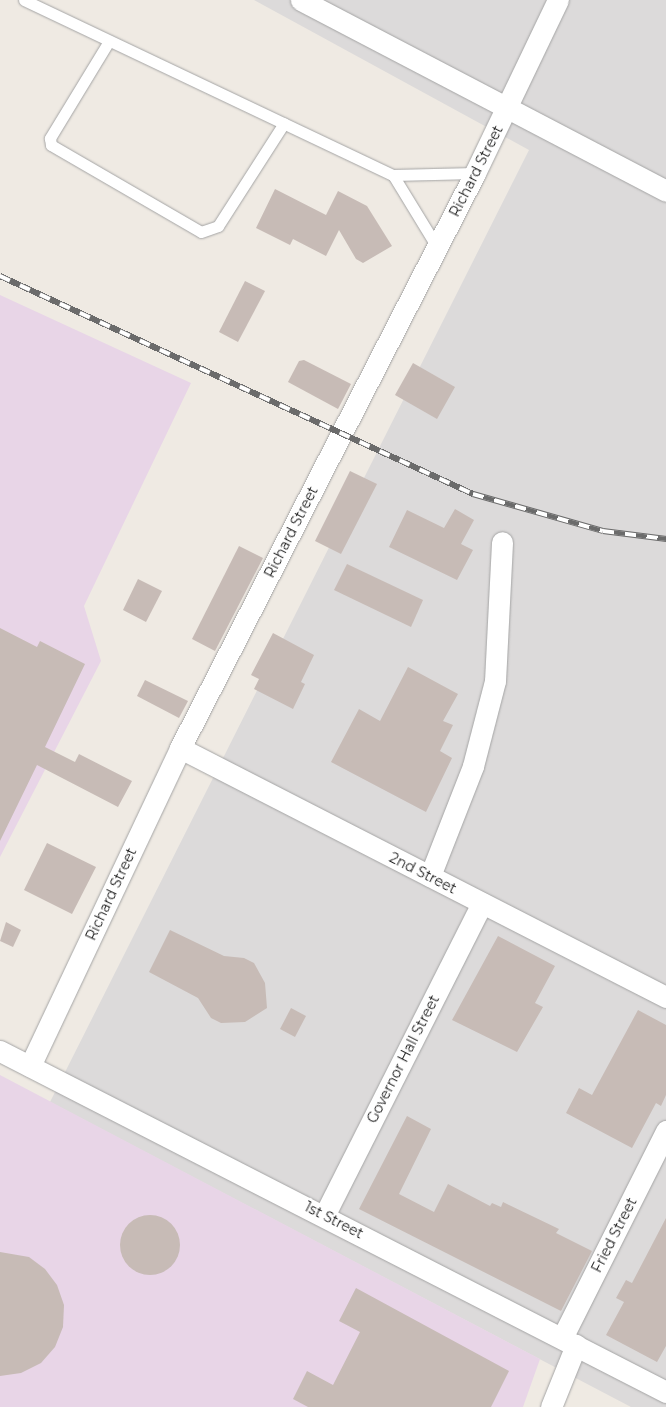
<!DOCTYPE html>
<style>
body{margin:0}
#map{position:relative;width:666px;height:1407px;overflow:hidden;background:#efeae3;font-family:Montserrat,sans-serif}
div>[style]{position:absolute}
.residential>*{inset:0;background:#dcdada}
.industrial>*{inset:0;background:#e8d5e7}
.building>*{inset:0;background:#c7bbb6}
.round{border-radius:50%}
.roads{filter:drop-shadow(0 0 1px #a4a4a4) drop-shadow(0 0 1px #a4a4a4)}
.lane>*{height:11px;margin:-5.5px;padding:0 5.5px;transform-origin:5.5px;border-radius:5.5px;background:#fff}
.street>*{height:21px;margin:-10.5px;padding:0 10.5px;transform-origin:10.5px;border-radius:10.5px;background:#fff}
.rail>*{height:5.5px;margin-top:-2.75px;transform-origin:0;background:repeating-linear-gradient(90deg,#fff 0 11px,#6b6b6b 0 22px);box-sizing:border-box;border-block:1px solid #6b6b6b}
span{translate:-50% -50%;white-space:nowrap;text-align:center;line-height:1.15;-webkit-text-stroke:4px #fff;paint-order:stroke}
.street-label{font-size:14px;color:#1d1d1d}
</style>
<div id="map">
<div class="residential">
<i style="clip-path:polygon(254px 0,666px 0,666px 1407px,631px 1407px,50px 1102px,529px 150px)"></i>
</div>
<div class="industrial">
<i style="clip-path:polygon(0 295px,191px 383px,84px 606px,101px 661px,0 857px)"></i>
<i style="clip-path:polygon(0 1075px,540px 1359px,523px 1407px,0 1407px)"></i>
</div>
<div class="building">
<i style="clip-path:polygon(275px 189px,326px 215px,338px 191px,367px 206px,392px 246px,363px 263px,356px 259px,339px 230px,326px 256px,293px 239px,290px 245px,256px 228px)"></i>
<i style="clip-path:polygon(245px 281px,265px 291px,238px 342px,219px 332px)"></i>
<i style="clip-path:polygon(304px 360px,351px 384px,338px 409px,288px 382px,299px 361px)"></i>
<i style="clip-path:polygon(413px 363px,455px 387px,437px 419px,395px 395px)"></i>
<i style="clip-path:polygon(350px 471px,377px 484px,341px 554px,315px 541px)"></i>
<i style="clip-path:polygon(455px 509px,474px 520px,461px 544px,473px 550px,457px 580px,389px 547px,407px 510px,444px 528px)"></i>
<i style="clip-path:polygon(239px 546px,263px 558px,215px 651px,192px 639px)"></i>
<i style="clip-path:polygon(347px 564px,423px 600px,411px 627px,334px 590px)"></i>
<i style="clip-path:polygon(138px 579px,162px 591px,146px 622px,123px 610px)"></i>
<i style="clip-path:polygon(0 628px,37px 647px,40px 641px,85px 664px,45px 747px,75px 762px,79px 754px,132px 781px,118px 807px,37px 765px,0 841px)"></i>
<i style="clip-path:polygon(273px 633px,314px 655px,301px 682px,305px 684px,293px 709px,254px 689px,259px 679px,251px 675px)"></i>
<i style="clip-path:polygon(408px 667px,458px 694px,443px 721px,453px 725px,440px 751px,452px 758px,426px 812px,331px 762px,359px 709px,380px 721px)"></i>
<i style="clip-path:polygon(145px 680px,188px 701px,179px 718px,137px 696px)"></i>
<i style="clip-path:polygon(47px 843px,96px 867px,72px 914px,24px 890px)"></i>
<i style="clip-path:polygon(6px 922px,21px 930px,13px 947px,0 941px)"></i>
<i style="clip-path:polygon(170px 930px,224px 956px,244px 958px,254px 963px,265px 983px,267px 1008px,245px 1022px,221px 1023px,211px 1018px,198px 998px,149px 972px)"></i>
<i style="clip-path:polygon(498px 936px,555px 966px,535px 1003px,543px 1007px,517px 1052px,452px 1020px)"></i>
<i style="clip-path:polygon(291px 1008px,306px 1016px,295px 1037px,280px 1029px)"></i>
<i style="clip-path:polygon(638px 1010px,666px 1025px,666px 1095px,661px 1106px,656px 1103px,632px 1148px,566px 1113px,579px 1088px,592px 1095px)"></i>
<i style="clip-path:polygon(407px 1116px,431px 1129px,399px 1194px,434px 1212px,448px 1184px,490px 1206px,492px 1203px,501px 1207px,503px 1202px,559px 1229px,556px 1233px,592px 1251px,561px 1311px,359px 1209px)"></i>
<i class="round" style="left:120px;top:1215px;width:60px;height:60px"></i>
<i style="clip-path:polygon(666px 1218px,666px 1346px,657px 1362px,606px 1335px,624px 1302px,616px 1298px,626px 1280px,632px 1283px)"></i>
<i style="clip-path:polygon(0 1252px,29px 1257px,45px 1269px,57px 1285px,64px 1305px,63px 1327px,55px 1347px,41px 1363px,21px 1373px,0 1376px)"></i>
<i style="clip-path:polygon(356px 1288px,509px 1371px,491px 1407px,308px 1407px,293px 1399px,307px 1371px,333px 1385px,360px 1332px,339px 1321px)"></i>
</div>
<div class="roads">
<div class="lane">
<i style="left:24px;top:0;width:408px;rotate:25.4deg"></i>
<i style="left:393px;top:175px;width:82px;rotate:-1.4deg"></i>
<i style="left:109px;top:41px;width:114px;rotate:121.3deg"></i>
<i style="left:50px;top:138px;width:7px;rotate:82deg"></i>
<i style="left:51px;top:145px;width:173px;rotate:30.1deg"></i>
<i style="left:201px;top:232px;width:18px;rotate:-19deg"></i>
<i style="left:218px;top:226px;width:122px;rotate:-57.3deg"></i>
<i style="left:393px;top:175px;width:84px;rotate:58.6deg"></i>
</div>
<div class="street">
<i style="left:301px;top:0;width:412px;rotate:27.6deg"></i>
<i style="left:180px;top:748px;width:546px;rotate:27.13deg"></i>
<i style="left:430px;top:876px;width:118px;rotate:-68.6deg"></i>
<i style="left:473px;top:766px;width:88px;rotate:-75.5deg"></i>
<i style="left:495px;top:681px;width:139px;rotate:-87.1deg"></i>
<i style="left:0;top:1051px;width:748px;rotate:27.11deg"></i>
<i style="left:30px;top:1066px;width:352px;rotate:-64.7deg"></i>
<i style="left:180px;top:748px;width:646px;rotate:-62.84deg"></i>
<i style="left:475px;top:173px;width:192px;rotate:-64.4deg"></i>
<i style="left:325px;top:1214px;width:348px;rotate:-63.2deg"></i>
<i style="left:562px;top:1338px;width:232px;rotate:-63.3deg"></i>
<i style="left:551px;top:1407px;width:67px;rotate:-68deg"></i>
</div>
</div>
<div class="rail">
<i style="left:0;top:276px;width:521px;rotate:24.74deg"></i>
<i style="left:473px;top:494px;width:135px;rotate:15.9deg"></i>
<i style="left:603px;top:531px;width:64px;rotate:7.2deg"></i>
</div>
<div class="street-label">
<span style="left:476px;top:171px;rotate:-63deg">Richard Street</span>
<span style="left:291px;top:532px;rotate:-63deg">Richard Street</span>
<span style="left:423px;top:873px;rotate:27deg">2nd Street</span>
<span style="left:111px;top:894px;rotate:-65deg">Richard Street</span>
<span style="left:403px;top:1059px;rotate:-63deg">Governor Hall Street</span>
<span style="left:334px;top:1220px;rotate:27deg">1st Street</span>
<span style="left:614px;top:1235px;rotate:-63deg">Fried Street</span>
</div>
</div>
